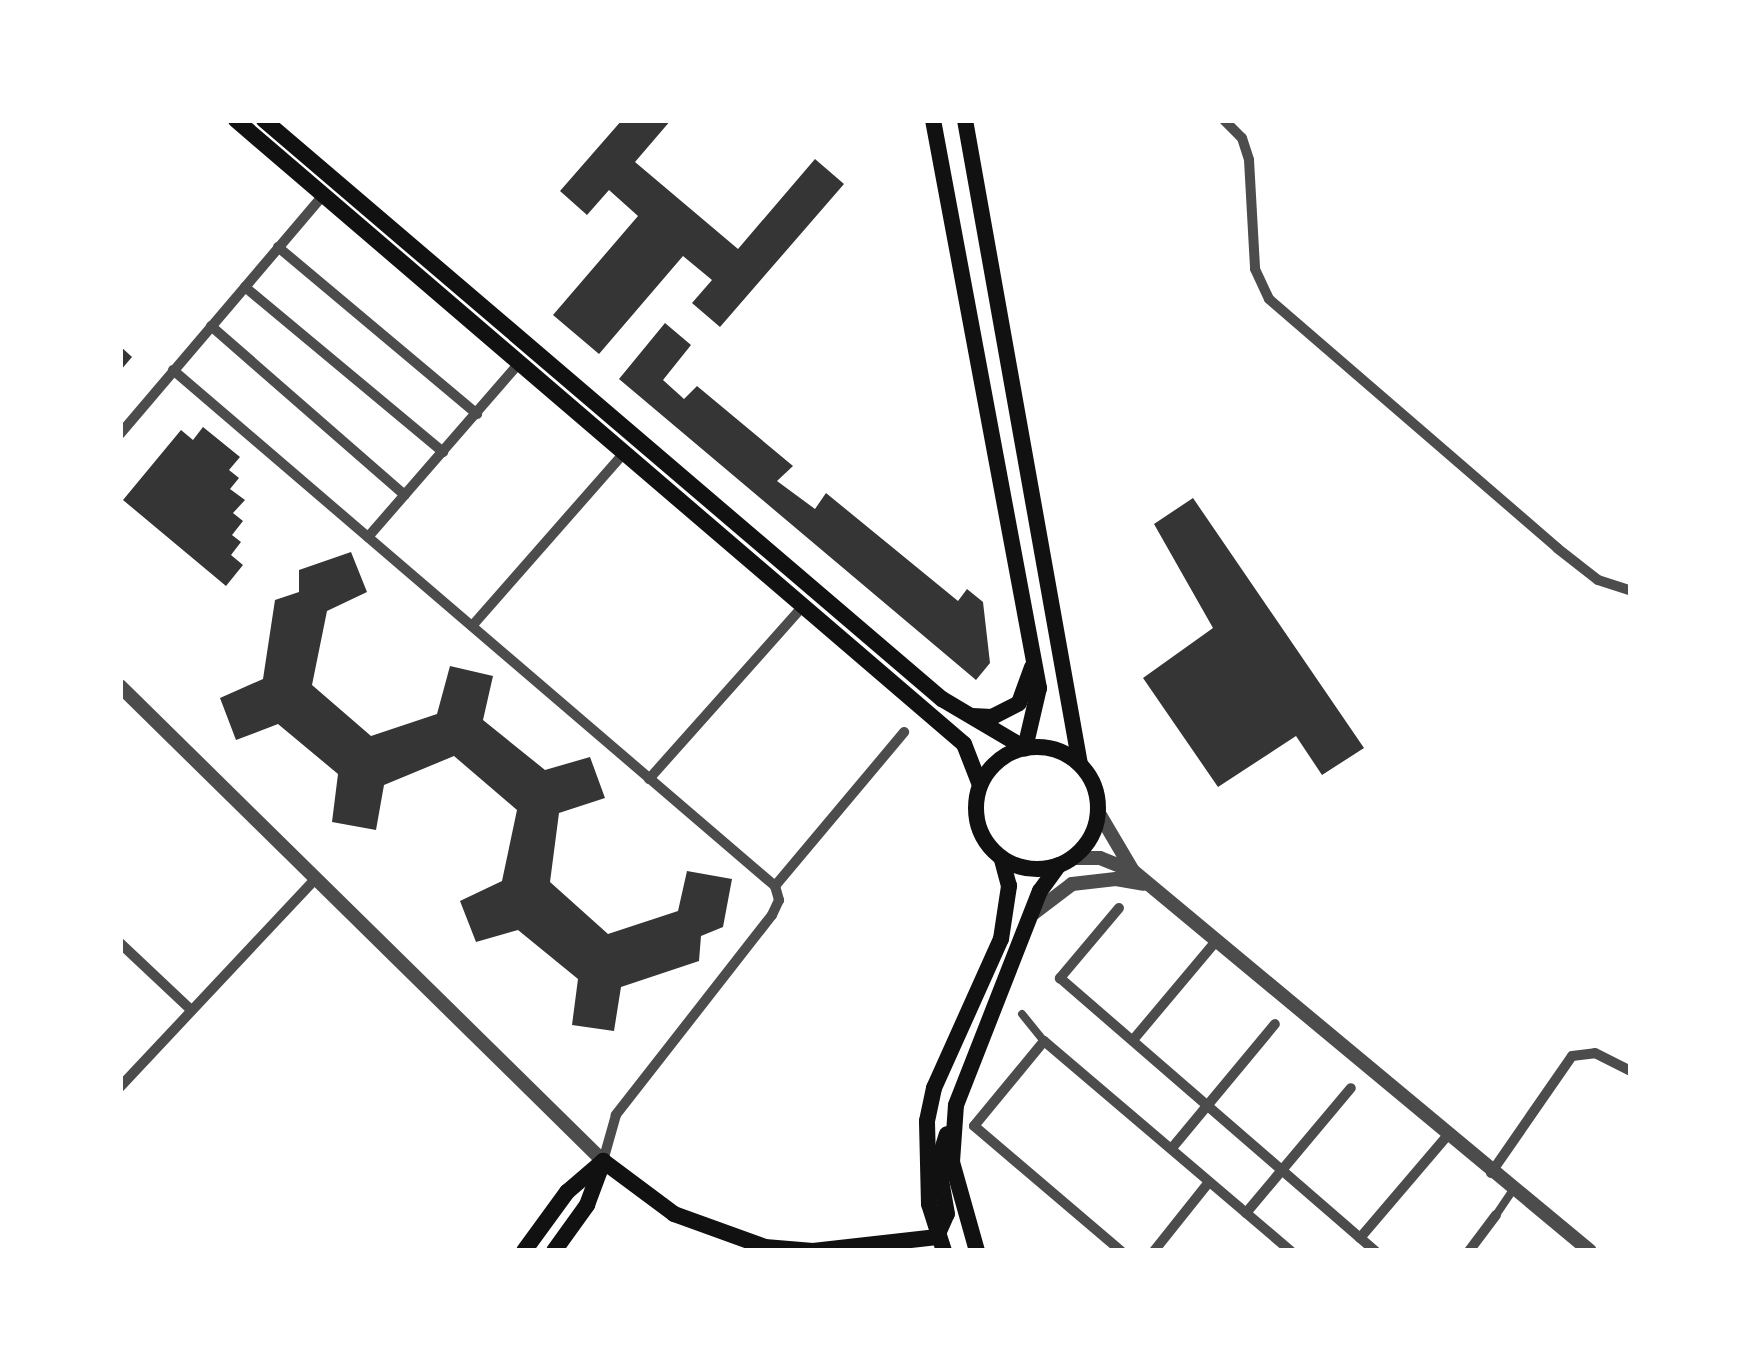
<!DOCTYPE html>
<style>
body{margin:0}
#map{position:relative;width:1751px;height:1371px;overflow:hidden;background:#fff;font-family:"Fira Sans",sans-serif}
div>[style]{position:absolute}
.building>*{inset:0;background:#353535}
.pedestrian>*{height:8px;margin:-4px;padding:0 4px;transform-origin:4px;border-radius:4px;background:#4c4c4c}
.minor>*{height:10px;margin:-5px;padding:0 5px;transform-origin:5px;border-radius:5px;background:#4c4c4c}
.tertiary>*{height:14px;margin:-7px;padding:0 7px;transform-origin:7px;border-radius:7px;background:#4c4c4c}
.primary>*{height:16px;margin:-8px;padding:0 8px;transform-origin:8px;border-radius:8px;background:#111}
.primary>.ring{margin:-8px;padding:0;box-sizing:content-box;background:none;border:16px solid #111;border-radius:50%}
span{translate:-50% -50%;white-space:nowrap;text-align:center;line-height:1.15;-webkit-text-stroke:12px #fff;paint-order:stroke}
.frame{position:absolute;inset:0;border:123px solid #fff;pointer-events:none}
</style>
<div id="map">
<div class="building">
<i style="clip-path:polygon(622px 120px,671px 120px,635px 162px,738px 249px,815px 159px,844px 184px,720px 327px,692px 303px,712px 280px,683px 256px,599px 354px,553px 315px,638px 216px,609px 190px,587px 215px,560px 191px)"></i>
<i style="clip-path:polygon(665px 323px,691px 345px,663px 380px,684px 399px,697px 386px,793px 466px,777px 481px,815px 509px,826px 493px,958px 601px,967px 589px,983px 602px,990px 663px,976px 680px,619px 379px)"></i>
<i style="clip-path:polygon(120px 346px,132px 357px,120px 371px)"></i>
<i style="clip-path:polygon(203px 427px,240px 457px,229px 470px,239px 478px,230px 489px,245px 500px,233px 513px,243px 521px,232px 535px,241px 542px,231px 555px,243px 565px,226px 586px,123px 500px,181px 430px,193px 440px)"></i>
<i style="clip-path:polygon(1193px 498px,1364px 748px,1322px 775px,1296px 736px,1218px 787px,1143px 678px,1213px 628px,1154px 524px)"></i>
<i style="clip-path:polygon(351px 552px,367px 592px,327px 611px,312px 685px,371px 736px,437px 714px,450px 666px,493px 676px,483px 720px,545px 770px,590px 757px,605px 798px,559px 813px,550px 882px,608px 934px,678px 911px,687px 871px,732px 879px,723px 927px,701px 936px,699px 961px,621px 987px,614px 1031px,572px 1025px,578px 979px,518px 930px,476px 942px,460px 901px,502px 881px,517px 810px,454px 756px,384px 785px,376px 830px,332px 822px,338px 774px,278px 724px,236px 740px,220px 698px,263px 679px,275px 600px,299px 592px,299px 570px)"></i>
</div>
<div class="pedestrian">
<i style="left:1022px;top:1014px;width:35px;rotate:51deg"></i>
<i style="left:1496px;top:1215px;width:29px;rotate:-56deg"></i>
</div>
<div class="minor">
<i style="left:1224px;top:120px;width:25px;rotate:45deg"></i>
<i style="left:1242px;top:138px;width:23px;rotate:72deg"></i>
<i style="left:1249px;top:160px;width:109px;rotate:86.8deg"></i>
<i style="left:1255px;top:269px;width:33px;rotate:65deg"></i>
<i style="left:1269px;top:299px;width:381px;rotate:40.8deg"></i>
<i style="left:1557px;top:548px;width:52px;rotate:38deg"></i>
<i style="left:1598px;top:580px;width:35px;rotate:18deg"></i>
<i style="left:278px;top:247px;width:260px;rotate:40deg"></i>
<i style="left:245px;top:287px;width:258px;rotate:39.8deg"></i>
<i style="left:211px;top:326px;width:257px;rotate:41.1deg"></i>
<i style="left:173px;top:370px;width:793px;rotate:40.6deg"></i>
<i style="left:775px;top:886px;width:15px;rotate:74deg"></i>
<i style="left:779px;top:900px;width:17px;rotate:115deg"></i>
<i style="left:772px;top:915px;width:254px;rotate:128deg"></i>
<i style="left:616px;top:1115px;width:48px;rotate:105.8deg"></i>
<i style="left:120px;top:434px;width:315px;rotate:-49.6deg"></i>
<i style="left:368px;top:537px;width:232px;rotate:-49deg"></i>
<i style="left:472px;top:626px;width:233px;rotate:-48.7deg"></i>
<i style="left:649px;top:779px;width:234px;rotate:-48.3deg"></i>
<i style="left:775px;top:886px;width:201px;rotate:-50deg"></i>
<i style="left:1119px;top:908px;width:92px;rotate:130.1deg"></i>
<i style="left:1060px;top:978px;width:417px;rotate:40.9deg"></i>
<i style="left:120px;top:943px;width:98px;rotate:43.3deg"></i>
<i style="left:1133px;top:1040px;width:129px;rotate:-50deg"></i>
<i style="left:120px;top:1087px;width:285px;rotate:-46.8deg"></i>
<i style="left:1172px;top:1148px;width:161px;rotate:-50.3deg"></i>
<i style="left:1491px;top:1173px;width:142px;rotate:-55.3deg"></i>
<i style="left:1572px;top:1056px;width:23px;rotate:-7deg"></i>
<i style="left:1595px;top:1053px;width:40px;rotate:26.6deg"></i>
<i style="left:1246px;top:1213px;width:163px;rotate:-50deg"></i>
<i style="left:1360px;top:1238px;width:134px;rotate:-49.5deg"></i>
<i style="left:1121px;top:1251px;width:193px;rotate:-139.6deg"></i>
<i style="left:974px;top:1126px;width:110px;rotate:-50.5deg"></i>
<i style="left:1044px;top:1041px;width:324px;rotate:40.4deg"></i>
<i style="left:1154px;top:1251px;width:88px;rotate:-51.4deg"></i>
<i style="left:1469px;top:1251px;width:45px;rotate:-53.1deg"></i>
</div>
<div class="tertiary">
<i style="left:120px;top:686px;width:677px;rotate:44.52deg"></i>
<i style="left:1097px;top:810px;width:71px;rotate:59.5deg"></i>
<i style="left:1133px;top:871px;width:594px;rotate:39.74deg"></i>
<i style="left:1072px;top:858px;width:28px"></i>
<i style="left:1100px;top:858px;width:35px;rotate:22deg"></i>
<i style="left:1034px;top:913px;width:48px;rotate:-37.3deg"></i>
<i style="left:1072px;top:884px;width:44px;rotate:-6.5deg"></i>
<i style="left:1116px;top:879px;width:28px;rotate:10deg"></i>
</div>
<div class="primary">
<i style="left:236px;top:120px;width:959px;rotate:40.6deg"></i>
<i style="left:964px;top:744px;width:44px;rotate:68.7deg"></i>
<i style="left:264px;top:120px;width:892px;rotate:40.5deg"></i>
<i style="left:942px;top:699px;width:96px;rotate:30.6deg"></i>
<i style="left:933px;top:120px;width:578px;rotate:79.43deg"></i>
<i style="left:1039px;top:688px;width:62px;rotate:103.1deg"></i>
<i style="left:965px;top:120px;width:654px;rotate:79.88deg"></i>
<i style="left:972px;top:716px;width:20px;rotate:3deg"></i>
<i style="left:992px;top:717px;width:30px;rotate:-27deg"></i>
<i style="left:1019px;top:703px;width:38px;rotate:-70deg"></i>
<i class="ring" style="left:976px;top:747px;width:106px;height:106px"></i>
<i style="left:603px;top:1161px;width:89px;rotate:36.7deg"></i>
<i style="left:674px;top:1214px;width:97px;rotate:19.9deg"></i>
<i style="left:765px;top:1247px;width:48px;rotate:4.8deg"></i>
<i style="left:813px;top:1251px;width:125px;rotate:-6.4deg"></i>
<i style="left:937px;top:1236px;width:24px;rotate:-66deg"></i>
<i style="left:947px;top:1214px;width:52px;rotate:-100deg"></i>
<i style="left:938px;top:1163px;width:30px;rotate:-73deg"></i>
<i style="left:524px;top:1251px;width:73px;rotate:-53.9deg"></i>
<i style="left:567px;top:1192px;width:48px;rotate:-40.7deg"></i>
<i style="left:554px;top:1251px;width:57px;rotate:-54.3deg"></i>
<i style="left:587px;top:1205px;width:46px;rotate:-69.6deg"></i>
<i style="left:944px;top:1251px;width:49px;rotate:-107.7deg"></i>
<i style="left:929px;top:1204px;width:83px;rotate:-91.4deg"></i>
<i style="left:927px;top:1121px;width:34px;rotate:-78deg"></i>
<i style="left:934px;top:1088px;width:163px;rotate:-65.8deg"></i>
<i style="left:1001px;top:939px;width:54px;rotate:-81.4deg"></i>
<i style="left:1009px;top:886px;width:28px;rotate:-105deg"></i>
<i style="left:977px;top:1251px;width:92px;rotate:-105.7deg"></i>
<i style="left:952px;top:1162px;width:57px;rotate:-86deg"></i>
<i style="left:956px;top:1105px;width:230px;rotate:-68.6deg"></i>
<i style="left:1040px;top:891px;width:32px;rotate:-54deg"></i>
</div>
<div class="frame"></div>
</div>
